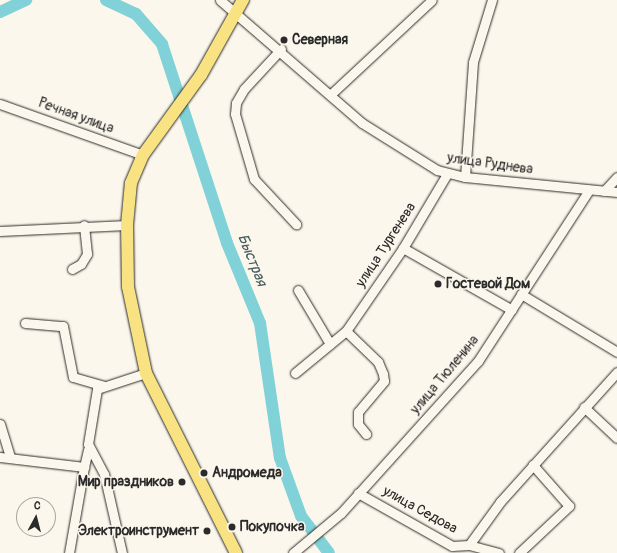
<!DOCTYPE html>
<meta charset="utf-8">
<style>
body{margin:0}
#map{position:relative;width:617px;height:553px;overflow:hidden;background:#fbf7ec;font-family:Pangolin,sans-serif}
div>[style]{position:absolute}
.river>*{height:12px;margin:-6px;padding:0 6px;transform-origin:6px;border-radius:6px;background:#81d2d8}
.roads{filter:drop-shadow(0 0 1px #2b2b2b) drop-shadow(0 0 1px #2b2b2b)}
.minor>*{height:9px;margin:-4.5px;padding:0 4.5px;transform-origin:4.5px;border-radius:4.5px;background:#fbf7ec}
.major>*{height:12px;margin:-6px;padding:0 6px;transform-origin:6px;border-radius:6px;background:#f8e281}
.dots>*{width:11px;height:11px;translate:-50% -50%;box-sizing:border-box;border:2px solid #fbf7ec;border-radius:50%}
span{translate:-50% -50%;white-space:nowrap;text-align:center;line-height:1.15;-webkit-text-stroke:3px #fbf7ec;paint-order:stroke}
.poi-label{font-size:14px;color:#2b2b2b;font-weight:700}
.left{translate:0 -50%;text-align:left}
.right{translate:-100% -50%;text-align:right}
.street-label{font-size:14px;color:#2b2b2b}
.water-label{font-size:15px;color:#455d5f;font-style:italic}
.north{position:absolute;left:16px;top:497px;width:40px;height:40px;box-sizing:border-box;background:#fbf7ec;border:1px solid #a8a59f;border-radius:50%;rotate:7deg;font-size:11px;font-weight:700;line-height:16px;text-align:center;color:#2b2b2b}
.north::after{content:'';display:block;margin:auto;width:14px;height:18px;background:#2b2b2b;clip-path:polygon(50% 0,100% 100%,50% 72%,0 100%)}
</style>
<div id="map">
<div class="river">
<i style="left:106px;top:0;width:33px;rotate:25deg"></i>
<i style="left:136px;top:14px;width:40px;rotate:49deg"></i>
<i style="left:162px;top:44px;width:209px;rotate:71.9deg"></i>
<i style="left:227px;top:243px;width:87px;rotate:67.6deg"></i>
<i style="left:260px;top:323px;width:136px;rotate:81.6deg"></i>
<i style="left:280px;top:458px;width:62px;rotate:70.1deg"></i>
<i style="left:301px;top:516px;width:46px;rotate:52.9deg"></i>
<i style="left:0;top:12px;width:29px;rotate:-25deg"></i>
</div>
<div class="roads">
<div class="minor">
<i style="left:220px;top:0;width:188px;rotate:40.9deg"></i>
<i style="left:362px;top:123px;width:89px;rotate:32.1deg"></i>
<i style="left:437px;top:170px;width:29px;rotate:14deg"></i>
<i style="left:465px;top:177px;width:153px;rotate:5.6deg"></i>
<i style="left:281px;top:49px;width:54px;rotate:132.8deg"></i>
<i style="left:244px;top:89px;width:16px;rotate:120deg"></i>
<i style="left:236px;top:103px;width:11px;rotate:95deg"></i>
<i style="left:235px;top:114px;width:68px;rotate:73.7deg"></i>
<i style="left:254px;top:179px;width:62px;rotate:47deg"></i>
<i style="left:330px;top:95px;width:139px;rotate:-43deg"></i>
<i style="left:0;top:104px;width:152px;rotate:19.6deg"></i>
<i style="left:465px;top:177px;width:115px;rotate:-86deg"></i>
<i style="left:473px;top:62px;width:65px;rotate:-73deg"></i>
<i style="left:604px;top:191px;width:19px;rotate:-47deg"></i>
<i style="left:0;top:231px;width:127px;rotate:-2.7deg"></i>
<i style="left:403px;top:248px;width:125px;rotate:29.6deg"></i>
<i style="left:72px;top:269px;width:10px;rotate:-29deg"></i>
<i style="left:81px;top:264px;width:12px;rotate:-59deg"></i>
<i style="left:87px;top:254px;width:29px;rotate:-96deg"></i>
<i style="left:298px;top:290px;width:63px;rotate:59.3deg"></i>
<i style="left:521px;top:294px;width:112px;rotate:31.1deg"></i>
<i style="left:25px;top:323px;width:38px;rotate:5deg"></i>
<i style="left:63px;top:326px;width:52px;rotate:78.9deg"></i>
<i style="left:73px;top:377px;width:32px;rotate:16deg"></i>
<i style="left:346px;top:331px;width:45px;rotate:44.1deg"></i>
<i style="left:378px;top:362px;width:13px;rotate:67deg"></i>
<i style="left:383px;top:374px;width:7px;rotate:82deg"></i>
<i style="left:384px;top:381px;width:40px;rotate:130deg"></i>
<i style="left:358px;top:412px;width:12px;rotate:90deg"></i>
<i style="left:358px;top:424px;width:13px;rotate:51deg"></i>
<i style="left:295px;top:373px;width:66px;rotate:-39.5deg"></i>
<i style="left:346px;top:331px;width:101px;rotate:-55.5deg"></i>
<i style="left:403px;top:248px;width:86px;rotate:-59.3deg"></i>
<i style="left:584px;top:407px;width:45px;rotate:43.2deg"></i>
<i style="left:0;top:424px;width:34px;rotate:73deg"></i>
<i style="left:0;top:457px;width:85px;rotate:6.8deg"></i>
<i style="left:84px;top:467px;width:18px;rotate:-77deg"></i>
<i style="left:358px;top:493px;width:108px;rotate:29.4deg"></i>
<i style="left:452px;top:546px;width:17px;rotate:-3deg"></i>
<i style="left:469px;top:545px;width:31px;rotate:15deg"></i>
<i style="left:469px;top:545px;width:53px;rotate:-54.2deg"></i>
<i style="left:500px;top:502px;width:175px;rotate:-48deg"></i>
<i style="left:69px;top:553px;width:87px;rotate:-80.1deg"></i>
<i style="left:122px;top:553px;width:81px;rotate:-102.8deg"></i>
<i style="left:104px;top:474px;width:34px;rotate:-118deg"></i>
<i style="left:88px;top:444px;width:56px;rotate:-80.7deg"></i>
<i style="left:97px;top:389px;width:52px;rotate:-18.1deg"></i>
<i style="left:293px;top:553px;width:62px;rotate:-39.8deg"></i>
<i style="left:341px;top:513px;width:205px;rotate:-48deg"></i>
<i style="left:478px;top:361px;width:204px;rotate:-57deg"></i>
<i style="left:519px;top:553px;width:69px;rotate:-43.2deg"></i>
<i style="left:569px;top:506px;width:55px;rotate:-131.3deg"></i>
</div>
<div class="major">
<i style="left:236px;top:553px;width:201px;rotate:-116.6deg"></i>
<i style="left:146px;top:373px;width:88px;rotate:-101.8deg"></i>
<i style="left:128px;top:287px;width:62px;rotate:-90.9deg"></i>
<i style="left:127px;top:225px;width:42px;rotate:-84.6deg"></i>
<i style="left:131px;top:183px;width:30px;rotate:-67deg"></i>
<i style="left:143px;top:155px;width:99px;rotate:-54.1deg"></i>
<i style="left:201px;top:75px;width:86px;rotate:-60.8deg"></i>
</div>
</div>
<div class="dots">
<i style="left:284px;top:40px;background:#2b2b2b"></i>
<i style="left:438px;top:284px;background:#2b2b2b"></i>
<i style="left:204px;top:473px;background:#2b2b2b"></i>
<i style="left:182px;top:482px;background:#2b2b2b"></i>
<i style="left:232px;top:527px;background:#2b2b2b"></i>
<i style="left:207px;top:531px;background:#2b2b2b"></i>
</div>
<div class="poi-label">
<span class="left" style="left:292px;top:40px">Северная</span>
<span class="left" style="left:446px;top:284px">Гостевой Дом</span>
<span class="left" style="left:212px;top:473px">Андромеда</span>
<span class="right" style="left:174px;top:482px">Мир праздников</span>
<span class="left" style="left:240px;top:527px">Покупочка</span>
<span class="right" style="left:199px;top:531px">Электроинструмент</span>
</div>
<div class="street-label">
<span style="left:76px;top:116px;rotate:20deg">Речная улица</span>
<span style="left:490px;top:164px;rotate:8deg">улица Руднева</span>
<span style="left:386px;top:245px;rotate:-57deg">улица Тургенева</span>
<span style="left:445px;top:375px;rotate:-50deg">улица Тюленина</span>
<span style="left:420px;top:510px;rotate:29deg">улица Седова</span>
</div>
<div class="water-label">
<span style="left:252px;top:260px;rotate:68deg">Быстрая</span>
</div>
<div class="north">С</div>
</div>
